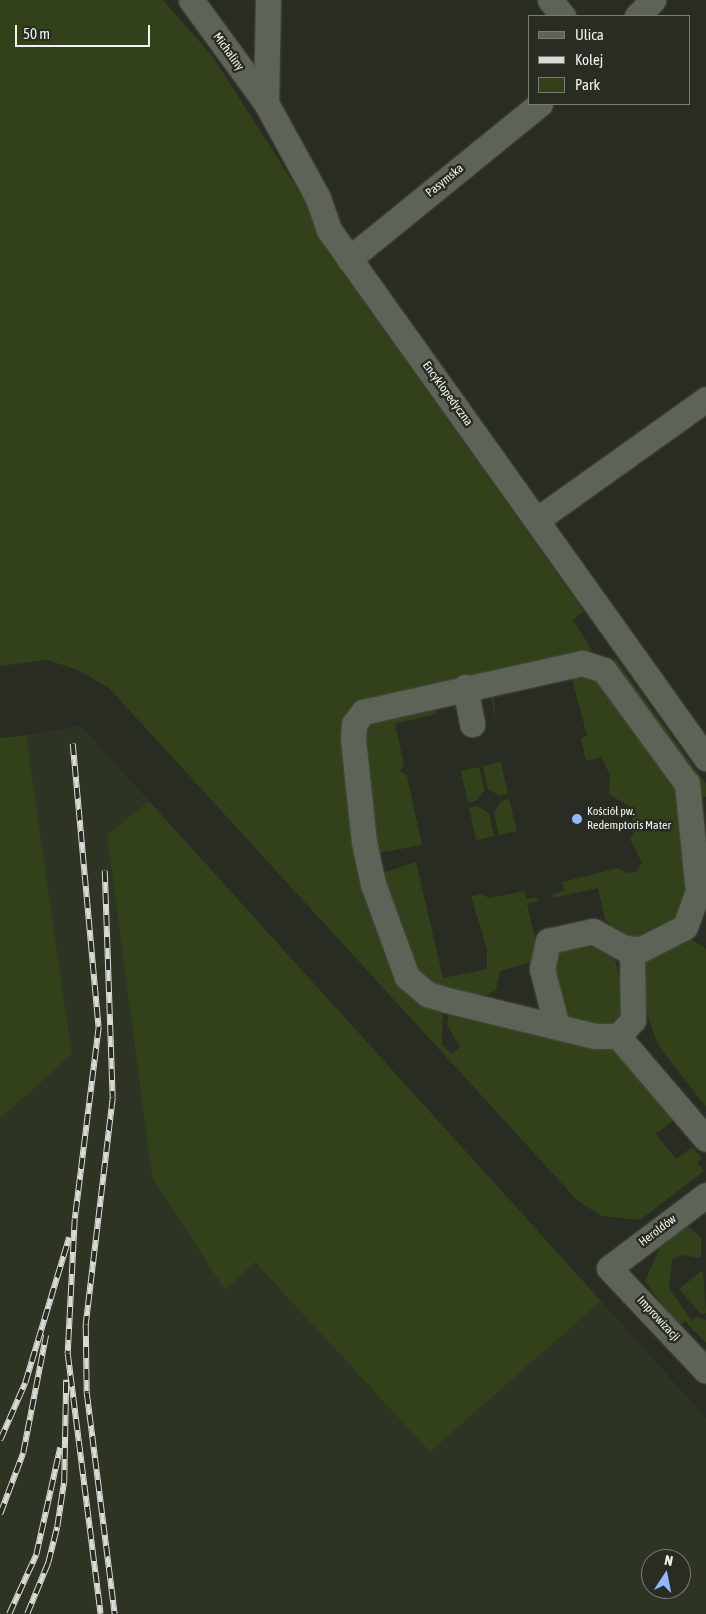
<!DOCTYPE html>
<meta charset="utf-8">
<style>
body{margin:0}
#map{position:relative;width:706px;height:1614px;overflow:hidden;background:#282c22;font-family:"Asap Condensed",sans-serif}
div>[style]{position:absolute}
.built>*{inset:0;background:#2e3424}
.green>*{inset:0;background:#324119}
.roads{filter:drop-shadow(0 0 1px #474a41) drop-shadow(0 0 1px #474a41)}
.minor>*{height:25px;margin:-12.5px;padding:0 12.5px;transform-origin:12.5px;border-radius:12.5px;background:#5e6357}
.rail>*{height:5.5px;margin-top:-2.75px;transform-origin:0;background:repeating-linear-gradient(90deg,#282c22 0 11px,#d8dbd4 0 22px);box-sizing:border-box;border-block:1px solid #d8dbd4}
.dots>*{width:14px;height:14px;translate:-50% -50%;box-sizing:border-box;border:2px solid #282c22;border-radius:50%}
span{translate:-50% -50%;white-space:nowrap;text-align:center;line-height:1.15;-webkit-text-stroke:5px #282c22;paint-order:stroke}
.street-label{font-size:12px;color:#f0f3ed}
.poi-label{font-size:12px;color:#f0f3ed}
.left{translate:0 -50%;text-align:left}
.legend{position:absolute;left:528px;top:15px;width:162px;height:90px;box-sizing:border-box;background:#282c22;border:1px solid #787c73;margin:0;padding:6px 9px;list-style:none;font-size:15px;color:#f0f3ed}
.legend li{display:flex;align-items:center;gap:10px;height:25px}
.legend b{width:25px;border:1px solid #787c73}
.north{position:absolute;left:641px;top:1549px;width:50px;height:50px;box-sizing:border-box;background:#282c22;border:1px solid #787c73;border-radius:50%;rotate:11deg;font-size:14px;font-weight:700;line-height:20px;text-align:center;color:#f0f3ed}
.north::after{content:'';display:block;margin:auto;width:18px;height:22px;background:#91b8fd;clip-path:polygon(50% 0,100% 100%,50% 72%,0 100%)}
.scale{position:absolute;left:15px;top:25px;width:135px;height:22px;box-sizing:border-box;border:2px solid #f0f3ed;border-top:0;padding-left:6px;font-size:15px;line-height:18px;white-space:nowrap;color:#f0f3ed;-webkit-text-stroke:4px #282c22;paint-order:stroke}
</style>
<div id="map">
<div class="built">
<i style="clip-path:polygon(evenodd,81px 726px,149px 801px,107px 835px,152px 1177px,225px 1289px,255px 1262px,430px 1452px,601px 1301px,706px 1418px,706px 1614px,0 1614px,0 1119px,72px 1054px,26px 735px,81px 726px,651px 1559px,681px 1559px,681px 1589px,651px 1589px,651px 1559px)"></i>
</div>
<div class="green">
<i style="clip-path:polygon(0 0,163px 0,213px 57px,317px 220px,324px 246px,584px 611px,573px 620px,592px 650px,356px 708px,393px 964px,443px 1011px,442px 1045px,452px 1054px,460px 1047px,447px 1025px,449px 1012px,613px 1048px,679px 1116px,656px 1134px,676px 1159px,692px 1147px,702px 1158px,697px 1163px,704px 1171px,640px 1220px,601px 1216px,577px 1200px,109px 688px,78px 670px,47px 660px,0 666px)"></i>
<i style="clip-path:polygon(614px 657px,706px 784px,706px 797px,700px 797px,615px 667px)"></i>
<i style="clip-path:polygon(582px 672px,602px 680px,681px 793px,690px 892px,681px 921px,666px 931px,633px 938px,618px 934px,605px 919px,598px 888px,553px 898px,552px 894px,564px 891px,562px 882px,618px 868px,627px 873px,637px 871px,642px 863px,630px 839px,635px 831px,630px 807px,609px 794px,610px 775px,601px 757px,586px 761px,581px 738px,587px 736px,572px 679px,578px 676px,580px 680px,580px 675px,493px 694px,496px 721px,490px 692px)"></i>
<i style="clip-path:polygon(433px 701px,436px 714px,395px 724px,404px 764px,400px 771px,407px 776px,422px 845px,379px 853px,362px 735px,365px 725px)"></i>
<i style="clip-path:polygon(26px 735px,72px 1054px,0 1119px,0 738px)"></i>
<i style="clip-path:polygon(501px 762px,508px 794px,500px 796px,488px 789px,483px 766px)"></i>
<i style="clip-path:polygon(479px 767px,484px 790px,476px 801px,468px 803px,461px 771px)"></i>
<i style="clip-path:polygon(509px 799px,517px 831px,499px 835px,494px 812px,501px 801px)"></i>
<i style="clip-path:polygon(149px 801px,601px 1301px,430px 1452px,255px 1262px,225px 1290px,152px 1177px,107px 835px)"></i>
<i style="clip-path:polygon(477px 806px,489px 813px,494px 836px,476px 840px,469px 808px)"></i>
<i style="clip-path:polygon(416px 862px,443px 978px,487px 969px,487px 949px,471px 896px,481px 894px,489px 898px,524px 891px,526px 899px,537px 897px,538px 901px,527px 904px,538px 952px,533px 962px,500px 971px,496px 990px,481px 999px,419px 979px,382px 873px)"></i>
<i style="clip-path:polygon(690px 938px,706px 949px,706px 1107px,658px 1045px,641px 996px,643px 961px)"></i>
<i style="clip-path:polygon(588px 942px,613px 953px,624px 993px,619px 1018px,607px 1028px,569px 1022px,548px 952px)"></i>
<i style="clip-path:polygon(687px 1225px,701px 1238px,701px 1258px,681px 1255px,672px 1260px,669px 1288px,692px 1321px,696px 1317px,706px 1320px,706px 1343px,685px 1321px,678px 1327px,645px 1281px,660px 1247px)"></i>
<i style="clip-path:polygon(703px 1270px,706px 1313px,701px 1314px,679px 1289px)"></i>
</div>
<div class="roads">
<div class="minor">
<i style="left:191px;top:0;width:127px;rotate:53.9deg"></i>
<i style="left:266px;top:103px;width:108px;rotate:61.3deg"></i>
<i style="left:318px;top:198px;width:34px;rotate:71deg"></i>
<i style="left:329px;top:230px;width:649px;rotate:54.47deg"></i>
<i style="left:550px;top:0;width:21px;rotate:51deg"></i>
<i style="left:637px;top:16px;width:23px;rotate:-45deg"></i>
<i style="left:266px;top:103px;width:103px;rotate:-88.9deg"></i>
<i style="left:349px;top:259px;width:246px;rotate:-39.1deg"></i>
<i style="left:538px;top:519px;width:206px;rotate:-35.5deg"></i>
<i style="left:465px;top:687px;width:38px;rotate:79deg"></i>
<i style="left:557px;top:1027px;width:60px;rotate:-104.5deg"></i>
<i style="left:542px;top:969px;width:29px;rotate:-78deg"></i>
<i style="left:548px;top:941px;width:46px;rotate:-12.5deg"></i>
<i style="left:593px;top:931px;width:35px;rotate:29deg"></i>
<i style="left:624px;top:948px;width:14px;rotate:4deg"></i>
<i style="left:618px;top:1036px;width:22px;rotate:-47deg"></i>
<i style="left:633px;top:1020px;width:66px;rotate:-90.9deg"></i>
<i style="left:632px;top:954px;width:59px;rotate:-27deg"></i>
<i style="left:685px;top:927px;width:37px;rotate:-70deg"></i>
<i style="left:698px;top:892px;width:109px;rotate:-95.8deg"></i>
<i style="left:687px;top:784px;width:141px;rotate:-126.1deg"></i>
<i style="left:604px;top:670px;width:23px;rotate:-162deg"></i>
<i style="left:582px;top:663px;width:224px;rotate:167.4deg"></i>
<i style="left:363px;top:712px;width:15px;rotate:127deg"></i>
<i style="left:354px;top:724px;width:15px;rotate:94deg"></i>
<i style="left:353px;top:739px;width:104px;rotate:83.9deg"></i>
<i style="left:364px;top:842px;width:43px;rotate:77.9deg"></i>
<i style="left:373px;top:884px;width:99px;rotate:69.9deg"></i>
<i style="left:407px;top:977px;width:26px;rotate:40deg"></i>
<i style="left:427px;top:994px;width:21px;rotate:17deg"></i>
<i style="left:447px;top:1000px;width:152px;rotate:13.7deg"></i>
<i style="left:595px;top:1036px;width:23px"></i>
<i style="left:618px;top:1036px;width:135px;rotate:49.5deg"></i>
<i style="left:706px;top:1195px;width:121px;rotate:143deg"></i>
<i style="left:609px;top:1268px;width:141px;rotate:46.7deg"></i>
</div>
</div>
<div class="rail">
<i style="left:73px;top:744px;width:284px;rotate:84.8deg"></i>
<i style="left:99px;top:1027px;width:193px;rotate:97.1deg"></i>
<i style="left:75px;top:1219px;width:135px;rotate:93deg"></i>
<i style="left:68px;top:1354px;width:262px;rotate:82.8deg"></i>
<i style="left:105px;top:871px;width:227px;rotate:88deg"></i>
<i style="left:113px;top:1098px;width:229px;rotate:96.8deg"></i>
<i style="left:86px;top:1325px;width:68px;rotate:89.2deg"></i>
<i style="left:87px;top:1393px;width:223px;rotate:82.8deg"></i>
<i style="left:0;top:1440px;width:62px;rotate:-66.3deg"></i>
<i style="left:25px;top:1383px;width:152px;rotate:-73.2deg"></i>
<i style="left:0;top:1514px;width:65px;rotate:-69.3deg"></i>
<i style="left:23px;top:1453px;width:120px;rotate:-79deg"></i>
<i style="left:9px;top:1614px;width:65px;rotate:-65.4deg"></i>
<i style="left:36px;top:1555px;width:110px;rotate:-77.4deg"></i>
<i style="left:27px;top:1614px;width:55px;rotate:-67.6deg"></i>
<i style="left:48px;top:1563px;width:37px;rotate:-76deg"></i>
<i style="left:57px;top:1527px;width:47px;rotate:-81.3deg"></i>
<i style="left:64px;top:1481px;width:101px;rotate:-88.9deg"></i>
</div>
<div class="dots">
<i style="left:577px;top:819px;background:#91b8fd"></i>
</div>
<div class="street-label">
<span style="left:228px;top:52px;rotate:54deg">Michaliny</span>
<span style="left:445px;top:181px;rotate:-39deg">Pasymska</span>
<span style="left:447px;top:394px;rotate:54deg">Encyklopedyczna</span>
<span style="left:658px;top:1231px;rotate:-37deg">Heroldów</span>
<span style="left:658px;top:1319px;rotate:47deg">Improwizacji</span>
</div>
<div class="poi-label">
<span class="left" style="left:587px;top:819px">Kościół pw.<br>Redemptoris Mater</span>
</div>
<ul class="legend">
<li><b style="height:6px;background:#5e6357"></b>Ulica</li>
<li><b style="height:6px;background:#d8dbd4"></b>Kolej</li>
<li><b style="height:14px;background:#324119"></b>Park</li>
</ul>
<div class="north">N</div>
<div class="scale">50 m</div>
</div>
